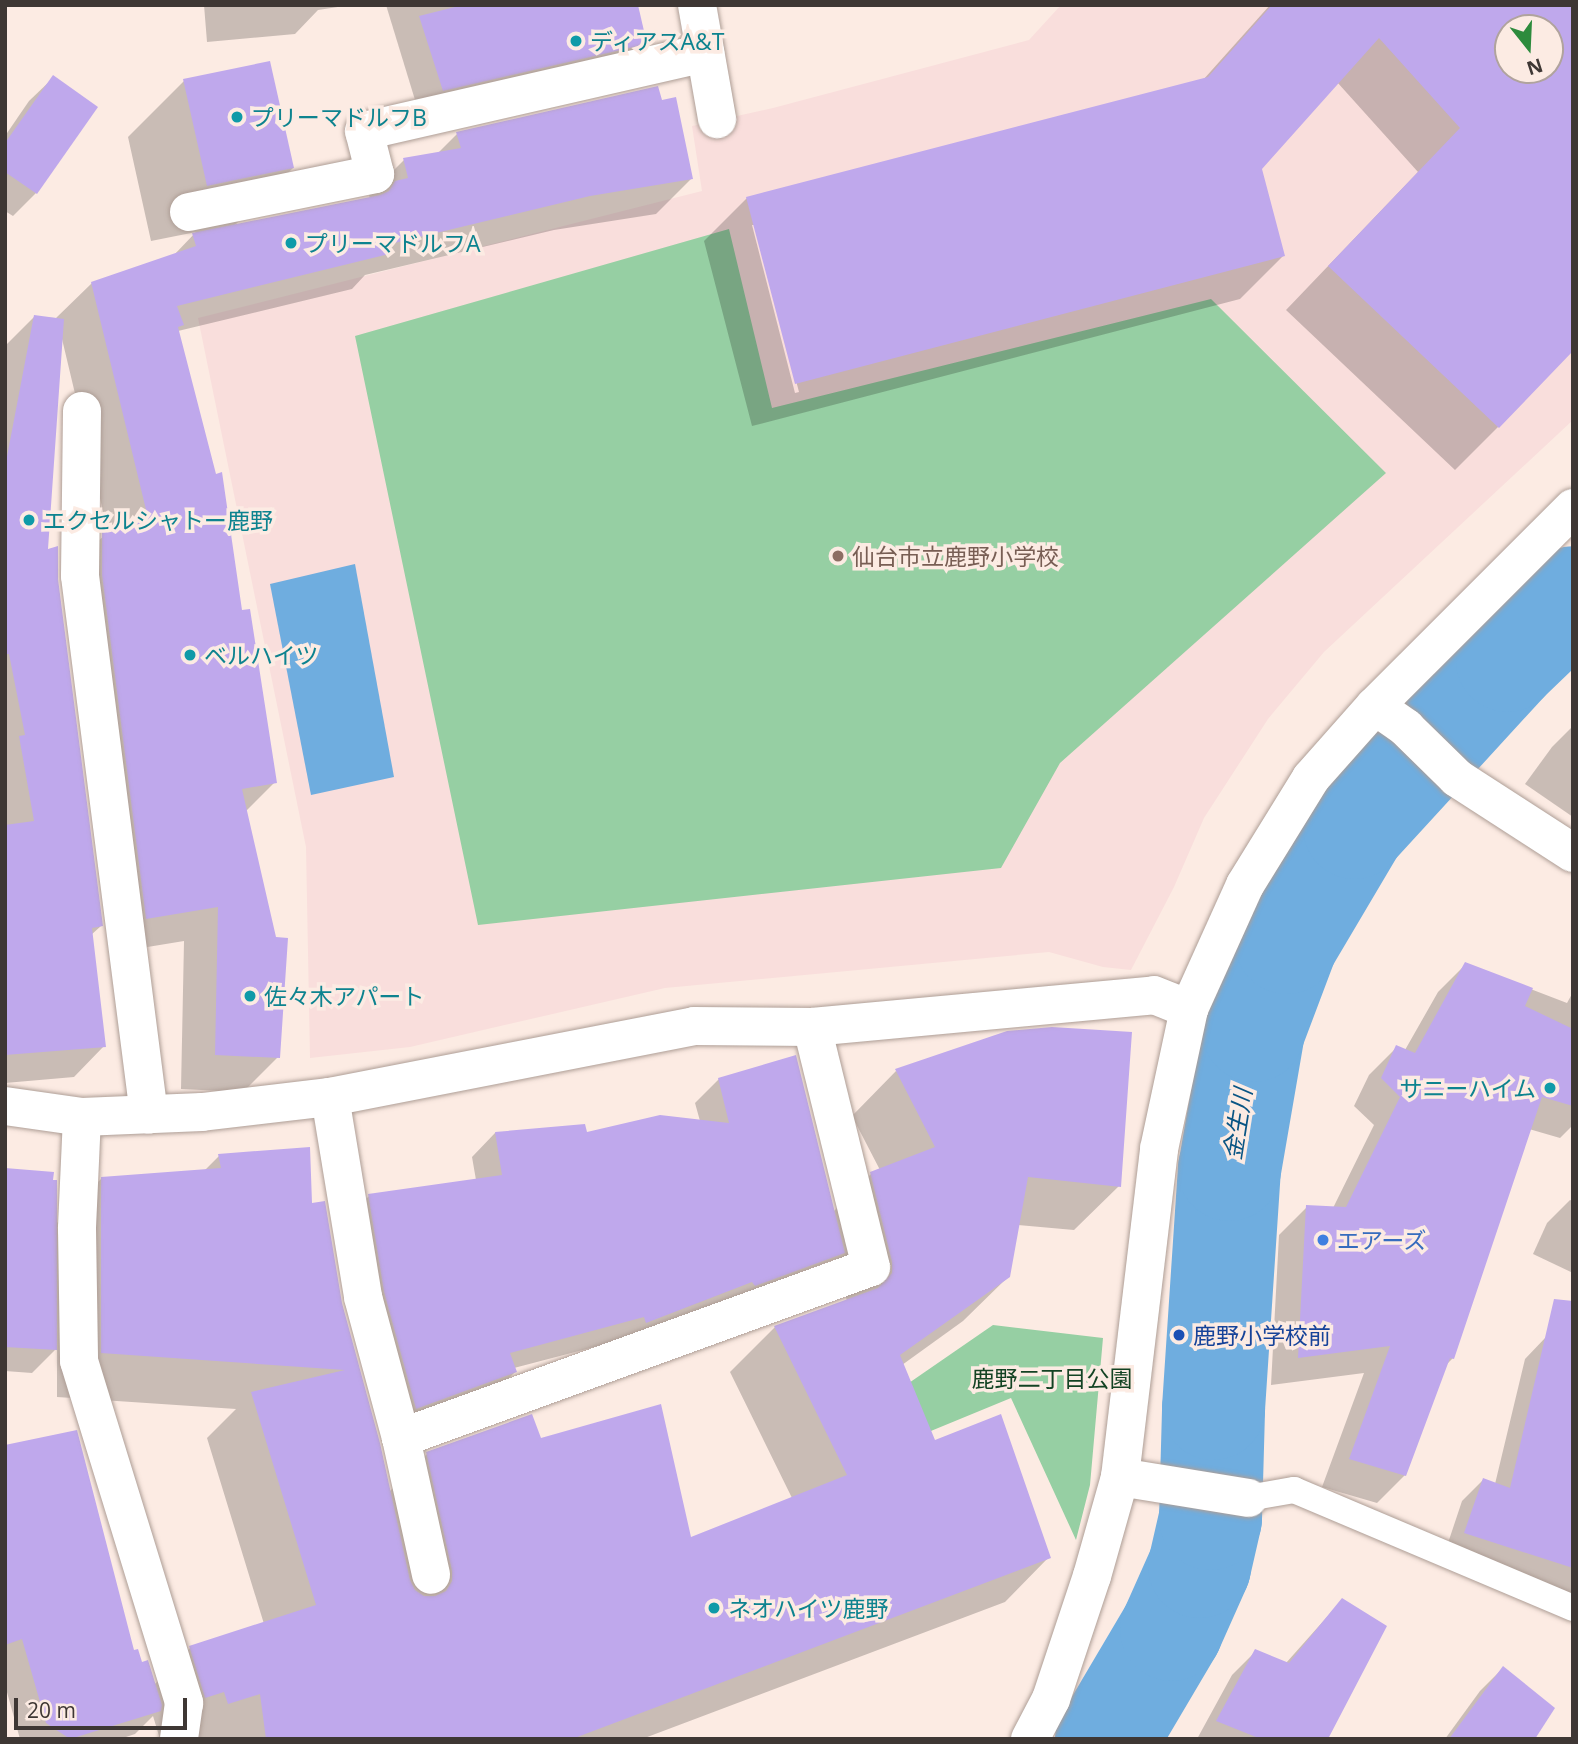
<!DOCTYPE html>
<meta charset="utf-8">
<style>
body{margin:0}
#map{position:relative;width:1578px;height:1744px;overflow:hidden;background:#fcebe3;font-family:"Open Sans","Noto Sans JP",sans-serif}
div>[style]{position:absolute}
.education>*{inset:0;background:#f9dedc}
.green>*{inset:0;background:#96cfa3}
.water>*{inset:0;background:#6faddf}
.shadow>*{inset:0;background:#0003}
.river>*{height:103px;margin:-51.5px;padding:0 51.5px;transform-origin:51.5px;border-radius:51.5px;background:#6faddf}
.building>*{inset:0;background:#bfa8ec}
.roads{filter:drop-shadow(0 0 2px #ae9e96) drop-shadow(0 0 2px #ae9e96)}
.service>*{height:26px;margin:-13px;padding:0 13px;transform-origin:13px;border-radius:13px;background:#fff}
.minor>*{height:38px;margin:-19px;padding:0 19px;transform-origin:19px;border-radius:19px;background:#fff}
.tertiary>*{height:38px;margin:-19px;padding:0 19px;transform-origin:19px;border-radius:19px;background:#fff}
.dots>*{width:19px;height:19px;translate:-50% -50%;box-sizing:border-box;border:4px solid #fcebe3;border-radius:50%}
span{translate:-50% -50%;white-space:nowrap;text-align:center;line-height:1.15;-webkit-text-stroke:7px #fcebe3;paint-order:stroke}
.culture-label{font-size:23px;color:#0d838f}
.left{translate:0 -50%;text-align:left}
.right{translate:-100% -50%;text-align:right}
.education-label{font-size:23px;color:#785e54}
.shop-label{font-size:23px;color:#366cbe}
.transit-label{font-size:23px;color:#164399}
.park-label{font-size:23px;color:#134323}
.water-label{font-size:24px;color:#0a5584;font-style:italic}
.frame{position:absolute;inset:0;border:7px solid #3e3734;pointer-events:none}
.north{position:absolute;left:1494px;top:14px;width:70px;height:70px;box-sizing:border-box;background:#fcebe3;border:2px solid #b0a39d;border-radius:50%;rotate:162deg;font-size:19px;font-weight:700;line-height:28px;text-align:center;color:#3e3734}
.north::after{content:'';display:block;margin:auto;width:24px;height:32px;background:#2d8b3d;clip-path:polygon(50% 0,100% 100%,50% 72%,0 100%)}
.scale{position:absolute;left:14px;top:1698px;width:173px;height:32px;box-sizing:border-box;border:4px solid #3e3734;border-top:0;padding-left:9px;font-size:21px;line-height:24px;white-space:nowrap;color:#3e3734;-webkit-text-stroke:5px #fcebe3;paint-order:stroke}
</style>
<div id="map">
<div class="education">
<i style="clip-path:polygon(evenodd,1061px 5px,1573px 5px,1573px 420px,1324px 652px,1268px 719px,1204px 818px,1174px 887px,1131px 970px,1103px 967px,1049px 952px,665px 988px,410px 1047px,310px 1058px,306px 847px,198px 318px,702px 191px,692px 126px,773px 108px,1029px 40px,1061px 5px,1508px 28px,1550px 28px,1550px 70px,1508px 70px,1508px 28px)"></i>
</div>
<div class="green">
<i style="clip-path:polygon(729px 229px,772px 408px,1211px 299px,1386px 473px,1060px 763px,1001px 868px,478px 925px,355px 336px)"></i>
<i style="clip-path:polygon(993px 1325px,1103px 1338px,1090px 1485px,1076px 1540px,1011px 1398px,892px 1447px,877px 1405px)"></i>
</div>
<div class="water">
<i style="clip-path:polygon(355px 564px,394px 777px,311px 795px,270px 584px)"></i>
</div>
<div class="shadow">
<i style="clip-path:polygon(204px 5px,351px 5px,318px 10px,295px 34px,207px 42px)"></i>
<i style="clip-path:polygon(386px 5px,636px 5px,646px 43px,622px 67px,419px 113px)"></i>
<i style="clip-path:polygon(evenodd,1270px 5px,1573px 5px,1498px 427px,1455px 470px,1286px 310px,1418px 172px,1337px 82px,1260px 168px,1283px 256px,1240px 299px,752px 426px,704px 241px,747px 198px,1203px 80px,1270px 5px,1508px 28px,1550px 28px,1550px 70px,1508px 70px,1508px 28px,1270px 5px,752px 225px,755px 225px,799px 392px,795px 393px,752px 225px)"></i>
<i style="clip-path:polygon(53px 78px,36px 193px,13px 216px,5px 211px,5px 136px,29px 101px)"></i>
<i style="clip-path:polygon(184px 81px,293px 168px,233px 227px,370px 199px,369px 195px,404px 160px,437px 154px,457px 134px,691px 179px,656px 214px,554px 230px,365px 275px,352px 289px,178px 331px,275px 782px,245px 812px,278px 1057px,243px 1092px,181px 1089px,184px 941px,111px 953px,68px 569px,108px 532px,62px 339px,46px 552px,57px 579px,101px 926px,91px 935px,104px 1046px,74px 1077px,5px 1083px,5px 346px,34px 317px,56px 318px,92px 283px,173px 256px,196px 232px,151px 241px,128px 137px)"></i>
<i style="clip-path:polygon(1573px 726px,1573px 817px,1525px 784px,1552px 747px)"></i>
<i style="clip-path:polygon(1466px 964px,1567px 1003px,1573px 992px,1573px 1125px,1560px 1138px,1529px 1129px,1453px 1358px,1446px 1365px,1405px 1475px,1377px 1503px,1322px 1487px,1364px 1373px,1271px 1385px,1279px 1235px,1307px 1207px,1333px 1208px,1374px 1125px,1354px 1106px,1369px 1075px,1397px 1047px,1405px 1050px,1438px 992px)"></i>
<i style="clip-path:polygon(896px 1071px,1119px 1186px,1074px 1230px,1018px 1225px,1009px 1276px,963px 1321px,902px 1365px,934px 1442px,1049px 1557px,1005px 1602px,642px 1739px,160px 1739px,153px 1716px,135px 1734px,120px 1739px,20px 1739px,5px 1685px,5px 1447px,153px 1686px,190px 1648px,264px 1624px,207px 1438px,236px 1409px,57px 1397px,57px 1348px,32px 1373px,5px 1371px,5px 1170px,55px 1225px,102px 1178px,204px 1171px,219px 1156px,310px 1205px,340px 1303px,389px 1492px,427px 1454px,540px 1440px,689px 1539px,792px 1498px,730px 1372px,775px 1327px,847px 1301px,836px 1259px,621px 1340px,514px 1368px,515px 1372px,492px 1395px,393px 1432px,346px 1220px,369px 1196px,476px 1180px,472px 1157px,495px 1133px,586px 1134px,700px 1121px,695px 1103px,719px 1079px,833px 1212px,871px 1174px,880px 1170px,852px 1116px)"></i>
<i style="clip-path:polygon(1570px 1200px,1573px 1201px,1573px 1273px,1533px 1254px,1547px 1223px)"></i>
<i style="clip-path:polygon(1546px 1337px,1573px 1344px,1573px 1614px,1444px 1555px,1462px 1501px,1483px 1480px,1495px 1484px,1525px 1359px)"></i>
<i style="clip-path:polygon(1342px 1600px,1326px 1739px,1197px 1739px,1232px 1675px,1256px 1651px,1286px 1663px)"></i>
<i style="clip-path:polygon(1503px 1668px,1533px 1739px,1445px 1739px,1480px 1691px)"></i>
</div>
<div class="river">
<i style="left:1106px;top:1739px;width:128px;rotate:-59.4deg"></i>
<i style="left:1171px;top:1629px;width:69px;rotate:-66deg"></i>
<i style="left:1199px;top:1566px;width:49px;rotate:-77.1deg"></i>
<i style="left:1210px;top:1518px;width:110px;rotate:-88.4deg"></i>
<i style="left:1213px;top:1408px;width:240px;rotate:-86.2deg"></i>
<i style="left:1229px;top:1169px;width:141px;rotate:-80.2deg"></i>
<i style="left:1253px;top:1030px;width:94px;rotate:-69.4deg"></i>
<i style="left:1286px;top:942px;width:134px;rotate:-59.4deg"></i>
<i style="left:1354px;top:827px;width:226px;rotate:-47.5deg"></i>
<i style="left:1507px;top:660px;width:91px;rotate:-43.7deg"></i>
</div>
<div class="building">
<i style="clip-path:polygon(463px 5px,638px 5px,647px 44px,443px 91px,419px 16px)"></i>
<i style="clip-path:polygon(evenodd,1272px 5px,1573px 5px,1573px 351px,1499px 428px,1328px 266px,1460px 128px,1379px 38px,1262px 169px,1285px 256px,795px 384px,746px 197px,1208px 77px,1272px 5px,1508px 28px,1550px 28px,1550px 70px,1508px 70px,1508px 28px)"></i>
<i style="clip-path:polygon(270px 61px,294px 168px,207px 186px,183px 79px)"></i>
<i style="clip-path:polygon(53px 75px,98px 107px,37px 194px,5px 172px,5px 143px)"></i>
<i style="clip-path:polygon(658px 86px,662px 100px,676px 97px,693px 179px,590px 196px,386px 245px,389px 254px,177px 306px,184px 325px,178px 327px,216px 474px,222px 472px,242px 610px,250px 609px,277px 783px,242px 789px,276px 937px,288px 938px,280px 1058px,215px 1055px,218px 907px,146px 919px,102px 575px,102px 532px,148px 518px,91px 282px,196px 246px,192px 233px,380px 195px,389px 191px,395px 181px,408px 178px,403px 158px,461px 148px,456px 132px)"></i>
<i style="clip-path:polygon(34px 315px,64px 319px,48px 549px,58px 546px,58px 579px,103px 926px,92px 928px,106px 1047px,5px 1055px,5px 825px,34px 821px,19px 736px,25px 735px,9px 654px,5px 654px,5px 467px)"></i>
<i style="clip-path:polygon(1465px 962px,1533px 988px,1525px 1006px,1573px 1029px,1573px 1106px,1542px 1097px,1454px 1359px,1450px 1358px,1406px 1476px,1349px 1459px,1390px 1346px,1298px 1358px,1306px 1205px,1346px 1207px,1400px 1097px,1381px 1078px,1396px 1045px,1415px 1053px)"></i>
<i style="clip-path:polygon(1052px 1027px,1132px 1032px,1121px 1187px,1028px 1177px,1010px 1277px,900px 1355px,935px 1440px,1001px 1414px,1051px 1558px,572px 1739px,266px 1739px,260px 1694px,228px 1704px,224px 1692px,205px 1698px,189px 1646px,316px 1605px,251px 1392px,345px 1370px,101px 1353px,101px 1177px,221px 1168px,218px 1154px,310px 1147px,312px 1203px,325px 1201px,342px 1303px,380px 1443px,410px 1580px,415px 1590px,424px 1596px,435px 1596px,446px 1591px,452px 1581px,452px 1571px,426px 1452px,532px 1414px,541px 1438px,661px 1404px,691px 1537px,847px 1475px,774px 1326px,878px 1288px,892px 1273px,892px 1262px,870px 1172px,935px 1147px,895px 1069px,1007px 1031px)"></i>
<i style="clip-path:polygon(796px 1055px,845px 1253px,755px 1286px,752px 1282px,646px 1323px,644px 1317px,510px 1353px,517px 1372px,416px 1409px,384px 1292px,368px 1194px,502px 1175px,495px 1132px,585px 1124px,587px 1132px,660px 1115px,729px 1123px,718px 1078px)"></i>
<i style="clip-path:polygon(5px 1168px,54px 1172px,53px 1180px,57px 1180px,57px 1350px,5px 1347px)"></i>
<i style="clip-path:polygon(1554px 1299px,1573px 1301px,1573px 1568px,1464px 1533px,1483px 1478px,1510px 1488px)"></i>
<i style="clip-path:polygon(77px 1430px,134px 1650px,138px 1649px,142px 1662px,148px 1660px,162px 1705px,161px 1711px,70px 1739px,46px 1723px,22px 1639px,5px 1645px,5px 1445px)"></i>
<i style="clip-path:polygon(1342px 1598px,1387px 1626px,1328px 1739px,1261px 1739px,1216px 1721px,1255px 1649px,1289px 1663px)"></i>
<i style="clip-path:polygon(1503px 1666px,1555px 1708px,1535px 1739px,1449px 1739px)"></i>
</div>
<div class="roads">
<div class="service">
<i style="left:1248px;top:1498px;width:47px;rotate:-9.9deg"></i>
<i style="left:1294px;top:1490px;width:303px;rotate:22.9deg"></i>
</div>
<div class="minor">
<i style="left:697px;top:5px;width:116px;rotate:80deg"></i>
<i style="left:189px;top:212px;width:190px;rotate:-11.5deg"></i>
<i style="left:375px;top:174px;width:44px;rotate:-104.3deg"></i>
<i style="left:364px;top:131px;width:350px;rotate:-12.9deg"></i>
<i style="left:82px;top:411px;width:165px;rotate:90.7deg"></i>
<i style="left:80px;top:576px;width:543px;rotate:82.7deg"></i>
<i style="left:1457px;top:778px;width:138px;rotate:32.9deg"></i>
<i style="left:330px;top:1097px;width:203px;rotate:80.6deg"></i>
<i style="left:363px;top:1297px;width:146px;rotate:74.9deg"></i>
<i style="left:401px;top:1438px;width:140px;rotate:77.6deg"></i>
<i style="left:5px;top:1106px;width:78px;rotate:8.1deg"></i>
<i style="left:82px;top:1117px;width:120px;rotate:-2.4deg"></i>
<i style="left:202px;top:1112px;width:129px;rotate:-6.7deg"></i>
<i style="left:330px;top:1097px;width:371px;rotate:-11deg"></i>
<i style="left:694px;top:1026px;width:118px;rotate:0.5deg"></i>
<i style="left:812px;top:1027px;width:343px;rotate:-5.3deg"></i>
<i style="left:1154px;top:995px;width:38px;rotate:22deg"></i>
<i style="left:82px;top:1117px;width:112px;rotate:92.6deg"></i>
<i style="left:77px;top:1229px;width:132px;rotate:89.1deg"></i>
<i style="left:79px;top:1361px;width:358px;rotate:72.9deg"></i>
<i style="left:184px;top:1703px;width:36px;rotate:98deg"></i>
<i style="left:401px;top:1438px;width:500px;rotate:-19.99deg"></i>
<i style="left:871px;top:1267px;width:247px;rotate:-103.8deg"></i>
<i style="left:1120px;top:1477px;width:130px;rotate:9.3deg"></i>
</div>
<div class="tertiary">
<i style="left:1375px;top:706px;width:38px;rotate:35deg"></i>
<i style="left:1406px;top:728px;width:71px;rotate:44.4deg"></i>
<i style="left:1030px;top:1739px;width:45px;rotate:-62.3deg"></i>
<i style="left:1051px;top:1699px;width:130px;rotate:-71.6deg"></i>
<i style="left:1092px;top:1576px;width:103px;rotate:-74.2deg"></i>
<i style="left:1120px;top:1477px;width:330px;rotate:-83.2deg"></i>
<i style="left:1159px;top:1149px;width:143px;rotate:-77.9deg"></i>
<i style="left:1189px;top:1009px;width:136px;rotate:-65.7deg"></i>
<i style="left:1245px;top:885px;width:126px;rotate:-58.3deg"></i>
<i style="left:1311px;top:778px;width:96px;rotate:-48.4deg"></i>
<i style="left:1375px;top:706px;width:280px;rotate:-45deg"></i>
</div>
</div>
<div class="dots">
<i style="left:576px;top:41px;background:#0f9aa8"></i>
<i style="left:237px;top:117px;background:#0f9aa8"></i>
<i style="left:291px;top:243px;background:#0f9aa8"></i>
<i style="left:29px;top:520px;background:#0f9aa8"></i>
<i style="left:838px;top:556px;background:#8d6e63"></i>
<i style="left:190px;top:655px;background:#0f9aa8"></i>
<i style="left:250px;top:996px;background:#0f9aa8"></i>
<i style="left:1550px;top:1088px;background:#0f9aa8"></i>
<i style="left:1323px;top:1240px;background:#3f7fe0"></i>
<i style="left:1179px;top:1335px;background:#1a4fb4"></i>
<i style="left:714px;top:1608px;background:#0f9aa8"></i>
</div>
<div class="culture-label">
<span class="left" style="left:590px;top:41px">ディアスA&amp;T</span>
<span class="left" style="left:251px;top:117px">プリーマドルフB</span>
<span class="left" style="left:305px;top:243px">プリーマドルフA</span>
<span class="left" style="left:43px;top:520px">エクセルシャトー鹿野</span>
<span class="left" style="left:204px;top:655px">ベルハイツ</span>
<span class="left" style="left:264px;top:996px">佐々木アパート</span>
<span class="right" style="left:1536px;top:1088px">サニーハイム</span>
<span class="left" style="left:728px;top:1608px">ネオハイツ鹿野</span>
</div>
<div class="education-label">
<span class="left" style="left:852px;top:556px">仙台市立鹿野小学校</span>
</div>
<div class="shop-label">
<span class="left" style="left:1337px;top:1240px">エアーズ</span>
</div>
<div class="transit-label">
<span class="left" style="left:1193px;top:1335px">鹿野小学校前</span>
</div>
<div class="park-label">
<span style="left:1052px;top:1378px">鹿野二丁目公園</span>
</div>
<div class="water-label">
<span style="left:1237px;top:1124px;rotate:-81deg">金生川</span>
</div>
<div class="frame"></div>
<div class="north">N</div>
<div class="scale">20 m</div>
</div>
